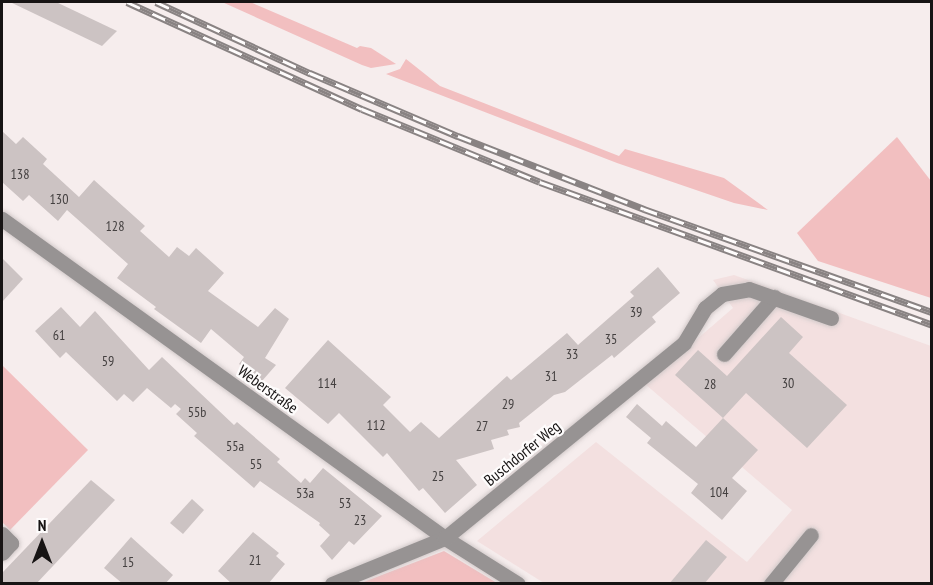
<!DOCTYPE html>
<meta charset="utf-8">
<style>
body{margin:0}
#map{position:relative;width:933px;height:585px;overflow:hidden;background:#f6eded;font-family:"PT Sans Narrow",sans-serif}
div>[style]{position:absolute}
.built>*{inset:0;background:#f3e0e0}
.green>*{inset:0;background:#f2bfc0}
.building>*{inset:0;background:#ccc3c3}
.roads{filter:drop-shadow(0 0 2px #d2caca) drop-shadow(0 0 2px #d2caca)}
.minor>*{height:15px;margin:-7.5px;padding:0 7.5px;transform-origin:7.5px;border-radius:7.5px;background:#979393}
.rail>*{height:7px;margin-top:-3.5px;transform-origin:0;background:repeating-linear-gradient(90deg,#fefcfc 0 14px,#898383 0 28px);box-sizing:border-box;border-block:2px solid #898383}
span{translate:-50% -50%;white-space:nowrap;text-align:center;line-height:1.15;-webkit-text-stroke:4.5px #fefcfc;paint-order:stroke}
.number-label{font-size:14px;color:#444040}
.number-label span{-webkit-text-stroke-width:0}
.street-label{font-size:16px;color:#171414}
.frame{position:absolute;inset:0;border:3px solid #171414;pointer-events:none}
.north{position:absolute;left:12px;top:513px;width:60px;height:60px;-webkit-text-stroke:4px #fefcfc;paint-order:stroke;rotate:0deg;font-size:16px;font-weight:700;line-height:24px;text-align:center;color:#171414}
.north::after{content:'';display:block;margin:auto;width:21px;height:27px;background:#171414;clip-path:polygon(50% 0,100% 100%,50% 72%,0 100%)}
</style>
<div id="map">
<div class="built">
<i style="clip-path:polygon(734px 275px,931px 346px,931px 583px,544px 583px,477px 541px,596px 442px,747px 562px,792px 510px,645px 384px,733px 308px,713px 280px)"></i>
</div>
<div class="green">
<i style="clip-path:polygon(222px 2px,250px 2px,357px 48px,360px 46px,371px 48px,396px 64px,371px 68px,362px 65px)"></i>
<i style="clip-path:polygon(406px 59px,440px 86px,619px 156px,625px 149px,724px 178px,768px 210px,734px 203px,617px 163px,386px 74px,400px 69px)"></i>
<i style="clip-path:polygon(897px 137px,931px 181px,931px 298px,818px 261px,797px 233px)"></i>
<i style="clip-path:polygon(2px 365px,88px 450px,10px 530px,2px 522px)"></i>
<i style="clip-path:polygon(444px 551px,497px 583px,361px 583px)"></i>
</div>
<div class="building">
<i style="clip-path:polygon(10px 2px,56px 2px,117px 31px,102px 46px)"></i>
<i style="clip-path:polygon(2px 131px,16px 144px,23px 137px,47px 159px,43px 164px,79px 197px,94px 180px,145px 226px,140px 231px,169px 257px,177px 247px,189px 256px,196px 248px,224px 273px,208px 291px,258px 327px,275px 308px,289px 319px,265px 358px,276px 365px,262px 381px,239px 364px,244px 357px,211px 329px,201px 343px,154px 309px,156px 307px,117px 278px,128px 264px,67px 210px,58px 221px,29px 195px,23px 201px,2px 182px)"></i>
<i style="clip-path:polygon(2px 258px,23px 279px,2px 302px)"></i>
<i style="clip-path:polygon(658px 267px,680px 293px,652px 317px,656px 322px,614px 358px,612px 355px,565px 392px,554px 395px,519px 423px,520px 427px,507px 430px,509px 435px,491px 440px,494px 449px,456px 460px,477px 485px,445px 513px,423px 488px,419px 491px,387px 453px,383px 457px,339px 413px,328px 424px,285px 388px,328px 340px,391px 397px,383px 405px,410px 432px,421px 422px,439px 438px,507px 376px,511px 380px,567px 333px,578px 345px,634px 296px,630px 292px)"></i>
<i style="clip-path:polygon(61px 307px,80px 327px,95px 311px,149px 370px,162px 357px,234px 425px,237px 422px,280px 459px,277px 462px,301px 483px,305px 478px,310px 483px,323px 468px,382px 516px,354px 545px,349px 541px,332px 560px,320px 546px,330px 535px,319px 525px,320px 523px,260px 481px,254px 488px,194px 436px,197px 433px,176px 414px,181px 409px,175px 404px,171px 408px,147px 388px,133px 402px,124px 394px,117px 401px,66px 352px,60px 358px,35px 331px)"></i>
<i style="clip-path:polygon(781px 317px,803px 337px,789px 353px,847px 405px,807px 448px,746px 393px,723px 418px,675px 375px,698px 350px,727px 376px)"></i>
<i style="clip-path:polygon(637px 404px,662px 426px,666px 421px,696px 447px,723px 418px,758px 450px,732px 478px,747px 491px,722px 520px,691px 493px,698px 484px,647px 443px,651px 438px,626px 417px)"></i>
<i style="clip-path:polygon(91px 480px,115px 500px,36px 584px,2px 584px,2px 573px)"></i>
<i style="clip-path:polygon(192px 499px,204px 510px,183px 534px,170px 523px)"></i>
<i style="clip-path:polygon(253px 532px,279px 553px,276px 556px,285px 564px,268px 584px,232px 584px,218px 571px)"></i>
<i style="clip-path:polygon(131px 537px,173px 575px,165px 584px,123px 584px,104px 568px)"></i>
<i style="clip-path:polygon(706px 540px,727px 557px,704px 584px,669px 584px)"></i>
</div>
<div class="roads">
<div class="minor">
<i style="left:2px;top:219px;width:546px;rotate:35.76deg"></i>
<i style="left:445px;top:538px;width:86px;rotate:32.2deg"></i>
<i style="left:724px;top:354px;width:76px;rotate:-48.7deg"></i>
<i style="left:2px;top:534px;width:13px;rotate:45deg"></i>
<i style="left:11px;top:543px;width:13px;rotate:132deg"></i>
<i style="left:332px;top:584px;width:122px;rotate:-22.2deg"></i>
<i style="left:445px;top:538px;width:308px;rotate:-39.2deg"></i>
<i style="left:684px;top:343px;width:41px;rotate:-59deg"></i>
<i style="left:705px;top:308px;width:22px;rotate:-39deg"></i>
<i style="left:722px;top:294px;width:27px;rotate:-10deg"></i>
<i style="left:749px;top:289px;width:87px;rotate:19.5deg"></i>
<i style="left:771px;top:584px;width:63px;rotate:-50.8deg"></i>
</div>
</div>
<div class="rail">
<i style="left:127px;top:2px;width:258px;rotate:24.5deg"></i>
<i style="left:362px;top:109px;width:192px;rotate:22.3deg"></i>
<i style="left:540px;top:182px;width:417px;rotate:20deg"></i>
<i style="left:156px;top:2px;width:170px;rotate:24.8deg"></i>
<i style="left:310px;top:73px;width:161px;rotate:23.1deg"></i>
<i style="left:458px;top:136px;width:200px;rotate:21.4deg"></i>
<i style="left:644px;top:209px;width:306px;rotate:19.7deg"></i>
</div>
<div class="number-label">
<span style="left:20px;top:174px">138</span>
<span style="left:59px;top:199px">130</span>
<span style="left:115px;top:226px">128</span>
<span style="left:636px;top:312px">39</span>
<span style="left:59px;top:335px">61</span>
<span style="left:611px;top:339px">35</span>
<span style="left:572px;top:354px">33</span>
<span style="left:108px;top:361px">59</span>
<span style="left:551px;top:376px">31</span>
<span style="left:327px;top:383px">114</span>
<span style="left:788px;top:383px">30</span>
<span style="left:710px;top:384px">28</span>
<span style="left:508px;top:404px">29</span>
<span style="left:197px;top:412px">55b</span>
<span style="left:376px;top:425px">112</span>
<span style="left:482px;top:426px">27</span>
<span style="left:235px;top:446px">55a</span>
<span style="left:256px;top:464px">55</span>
<span style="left:438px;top:476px">25</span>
<span style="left:719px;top:492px">104</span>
<span style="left:305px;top:493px">53a</span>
<span style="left:345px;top:503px">53</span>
<span style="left:360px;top:520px">23</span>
<span style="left:255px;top:560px">21</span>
<span style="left:128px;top:562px">15</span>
</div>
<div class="street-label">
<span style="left:268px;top:389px;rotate:36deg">Weberstraße</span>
<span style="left:522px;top:453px;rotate:-39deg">Buschdorfer Weg</span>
</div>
<div class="frame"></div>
<div class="north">N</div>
</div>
